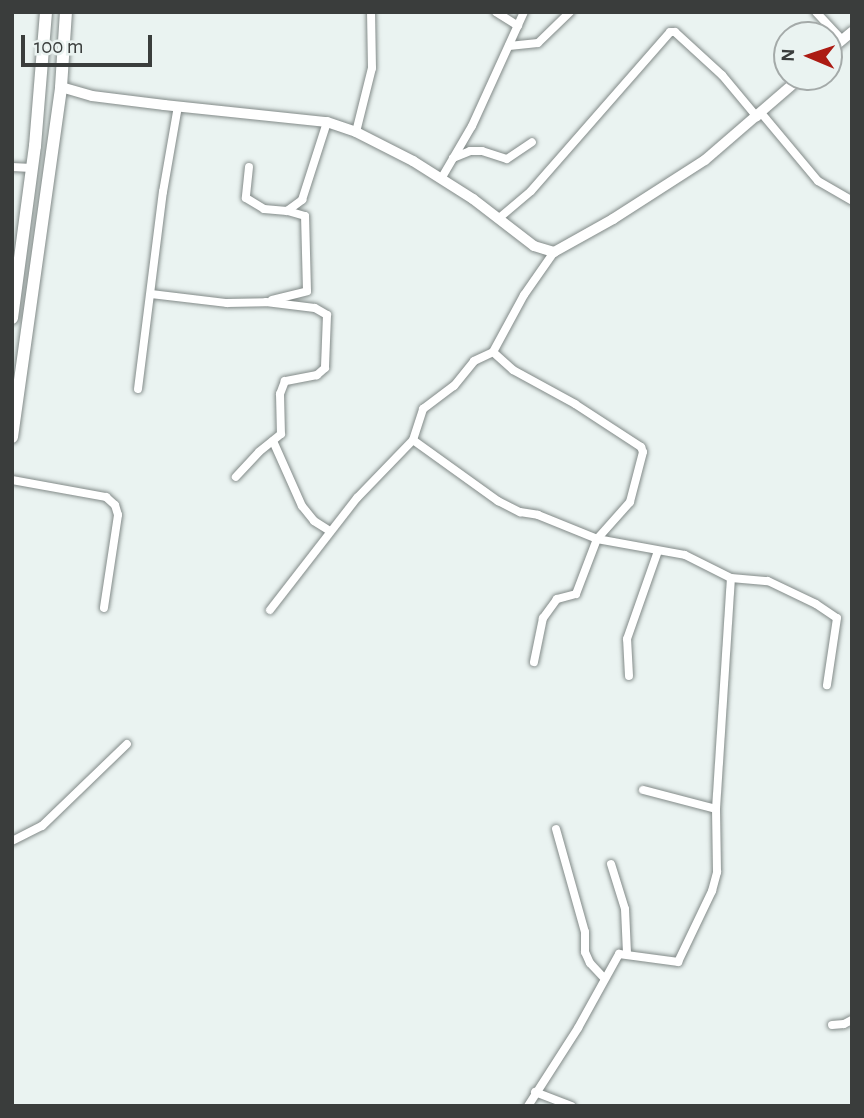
<!DOCTYPE html>
<style>
body{margin:0}
#map{position:relative;width:864px;height:1118px;overflow:hidden;background:#eaf3f1;font-family:"Alegreya Sans",sans-serif}
div>[style]{position:absolute}
.roads{filter:drop-shadow(0 0 2px #828a88) drop-shadow(0 0 2px #828a88)}
.minor>*{height:8px;margin:-4px;padding:0 4px;transform-origin:4px;border-radius:4px;background:#fff}
.tertiary>*{height:10px;margin:-5px;padding:0 5px;transform-origin:5px;border-radius:5px;background:#fff}
.primary>*{height:12px;margin:-6px;padding:0 6px;transform-origin:6px;border-radius:6px;background:#fff}
span{translate:-50% -50%;white-space:nowrap;text-align:center;line-height:1.15;-webkit-text-stroke:7px #eaf3f1;paint-order:stroke}
.frame{position:absolute;inset:0;border:14px solid #3a3d3c;pointer-events:none}
.north{position:absolute;left:773px;top:21px;width:70px;height:70px;box-sizing:border-box;background:#eaf3f1;border:2px solid #a4aaa9;border-radius:50%;rotate:272deg;font-size:19px;font-weight:700;line-height:28px;text-align:center;color:#3a3d3c}
.north::after{content:'';display:block;margin:auto;width:24px;height:32px;background:#ac1b13;clip-path:polygon(50% 0,100% 100%,50% 72%,0 100%)}
.scale{position:absolute;left:21px;top:35px;width:131px;height:32px;box-sizing:border-box;border:4px solid #3a3d3c;border-top:0;padding-left:9px;font-size:21px;line-height:24px;white-space:nowrap;color:#3a3d3c;-webkit-text-stroke:5px #eaf3f1;paint-order:stroke}
</style>
<div id="map">
<div class="roads">
<div class="minor">
<i style="left:496px;top:12px;width:26px;rotate:32deg"></i>
<i style="left:816px;top:12px;width:38px;rotate:47deg"></i>
<i style="left:509px;top:46px;width:29px;rotate:-6deg"></i>
<i style="left:538px;top:43px;width:45px;rotate:-44.1deg"></i>
<i style="left:762px;top:114px;width:87px;rotate:50.1deg"></i>
<i style="left:818px;top:181px;width:39px;rotate:30deg"></i>
<i style="left:356px;top:132px;width:66px;rotate:-76deg"></i>
<i style="left:372px;top:68px;width:56px;rotate:-91deg"></i>
<i style="left:453px;top:158px;width:18px;rotate:-22deg"></i>
<i style="left:470px;top:151px;width:12px"></i>
<i style="left:482px;top:151px;width:26px;rotate:18deg"></i>
<i style="left:507px;top:159px;width:30px;rotate:-34deg"></i>
<i style="left:12px;top:167px;width:20px;rotate:3deg"></i>
<i style="left:249px;top:167px;width:31px;rotate:96deg"></i>
<i style="left:246px;top:198px;width:21px;rotate:31deg"></i>
<i style="left:264px;top:209px;width:23px;rotate:5deg"></i>
<i style="left:441px;top:179px;width:61px;rotate:-59.7deg"></i>
<i style="left:472px;top:126px;width:125px;rotate:-65.5deg"></i>
<i style="left:498px;top:219px;width:43px;rotate:-40.3deg"></i>
<i style="left:531px;top:191px;width:211px;rotate:-48.8deg"></i>
<i style="left:670px;top:32px;width:5px"></i>
<i style="left:675px;top:32px;width:64px;rotate:42.5deg"></i>
<i style="left:722px;top:75px;width:55px;rotate:50.2deg"></i>
<i style="left:151px;top:294px;width:77px;rotate:6.8deg"></i>
<i style="left:227px;top:303px;width:39px;rotate:-1deg"></i>
<i style="left:266px;top:302px;width:49px;rotate:7deg"></i>
<i style="left:315px;top:308px;width:14px;rotate:30deg"></i>
<i style="left:327px;top:315px;width:53px;rotate:92.2deg"></i>
<i style="left:325px;top:368px;width:11px;rotate:139deg"></i>
<i style="left:317px;top:375px;width:33px;rotate:169deg"></i>
<i style="left:285px;top:381px;width:14px;rotate:111deg"></i>
<i style="left:280px;top:394px;width:40px;rotate:88.6deg"></i>
<i style="left:281px;top:434px;width:28px;rotate:141deg"></i>
<i style="left:259px;top:452px;width:34px;rotate:133deg"></i>
<i style="left:272px;top:300px;width:36px;rotate:-14deg"></i>
<i style="left:307px;top:291px;width:75px;rotate:-91.5deg"></i>
<i style="left:305px;top:216px;width:19px;rotate:-164deg"></i>
<i style="left:287px;top:211px;width:19px;rotate:-36deg"></i>
<i style="left:302px;top:200px;width:82px;rotate:-72.2deg"></i>
<i style="left:493px;top:352px;width:27px;rotate:42deg"></i>
<i style="left:513px;top:370px;width:71px;rotate:28.7deg"></i>
<i style="left:575px;top:404px;width:79px;rotate:33.1deg"></i>
<i style="left:641px;top:447px;width:5px;rotate:68deg"></i>
<i style="left:643px;top:452px;width:52px;rotate:104.6deg"></i>
<i style="left:630px;top:502px;width:50px;rotate:131.7deg"></i>
<i style="left:597px;top:539px;width:59px;rotate:110.9deg"></i>
<i style="left:576px;top:594px;width:20px;rotate:165deg"></i>
<i style="left:557px;top:599px;width:24px;rotate:126deg"></i>
<i style="left:543px;top:618px;width:45px;rotate:101.6deg"></i>
<i style="left:138px;top:389px;width:199px;rotate:-82.8deg"></i>
<i style="left:163px;top:192px;width:87px;rotate:-80.1deg"></i>
<i style="left:413px;top:440px;width:105px;rotate:35.7deg"></i>
<i style="left:498px;top:501px;width:25px;rotate:27deg"></i>
<i style="left:520px;top:512px;width:18px;rotate:9deg"></i>
<i style="left:538px;top:515px;width:64px;rotate:22.1deg"></i>
<i style="left:597px;top:539px;width:89px;rotate:10.3deg"></i>
<i style="left:685px;top:555px;width:51px;rotate:26.6deg"></i>
<i style="left:731px;top:578px;width:37px;rotate:5deg"></i>
<i style="left:768px;top:581px;width:53px;rotate:25.6deg"></i>
<i style="left:816px;top:604px;width:25px;rotate:34deg"></i>
<i style="left:837px;top:618px;width:68px;rotate:98.5deg"></i>
<i style="left:273px;top:441px;width:71px;rotate:66deg"></i>
<i style="left:302px;top:506px;width:19px;rotate:51deg"></i>
<i style="left:314px;top:521px;width:19px;rotate:32deg"></i>
<i style="left:12px;top:480px;width:96px;rotate:10.3deg"></i>
<i style="left:106px;top:497px;width:12px;rotate:42deg"></i>
<i style="left:115px;top:505px;width:10px;rotate:73deg"></i>
<i style="left:118px;top:515px;width:94px;rotate:98.6deg"></i>
<i style="left:270px;top:610px;width:142px;rotate:-52.2deg"></i>
<i style="left:357px;top:498px;width:81px;rotate:-46deg"></i>
<i style="left:413px;top:440px;width:33px;rotate:-72deg"></i>
<i style="left:423px;top:409px;width:39px;rotate:-37deg"></i>
<i style="left:454px;top:386px;width:32px;rotate:-51deg"></i>
<i style="left:474px;top:361px;width:21px;rotate:-25deg"></i>
<i style="left:493px;top:352px;width:65px;rotate:-61.5deg"></i>
<i style="left:524px;top:295px;width:52px;rotate:-55.1deg"></i>
<i style="left:629px;top:676px;width:37px;rotate:-93deg"></i>
<i style="left:627px;top:639px;width:93px;rotate:-70.6deg"></i>
<i style="left:643px;top:790px;width:75px;rotate:14.6deg"></i>
<i style="left:556px;top:829px;width:107px;rotate:74.3deg"></i>
<i style="left:585px;top:932px;width:20px;rotate:90deg"></i>
<i style="left:585px;top:952px;width:12px;rotate:66deg"></i>
<i style="left:590px;top:963px;width:21px;rotate:47deg"></i>
<i style="left:12px;top:841px;width:34px;rotate:-27deg"></i>
<i style="left:42px;top:826px;width:118px;rotate:-44deg"></i>
<i style="left:611px;top:864px;width:47px;rotate:72.7deg"></i>
<i style="left:625px;top:909px;width:44px;rotate:87.4deg"></i>
<i style="left:832px;top:1025px;width:12px;rotate:-5deg"></i>
<i style="left:844px;top:1024px;width:9px;rotate:-27deg"></i>
<i style="left:535px;top:1092px;width:39px;rotate:21deg"></i>
<i style="left:528px;top:1106px;width:93px;rotate:-57.3deg"></i>
<i style="left:578px;top:1028px;width:85px;rotate:-61deg"></i>
<i style="left:619px;top:954px;width:60px;rotate:7.7deg"></i>
<i style="left:678px;top:962px;width:79px;rotate:-64.4deg"></i>
<i style="left:712px;top:891px;width:20px;rotate:-75deg"></i>
<i style="left:717px;top:872px;width:63px;rotate:-90.9deg"></i>
<i style="left:716px;top:809px;width:231px;rotate:-86.3deg"></i>
</div>
<div class="tertiary">
<i style="left:829px;top:51px;width:30px;rotate:-40deg"></i>
<i style="left:61px;top:87px;width:32px;rotate:16deg"></i>
<i style="left:92px;top:96px;width:73px;rotate:7.1deg"></i>
<i style="left:164px;top:105px;width:164px;rotate:6deg"></i>
<i style="left:327px;top:122px;width:31px;rotate:19deg"></i>
<i style="left:356px;top:132px;width:64px;rotate:27deg"></i>
<i style="left:413px;top:161px;width:71px;rotate:32.3deg"></i>
<i style="left:473px;top:199px;width:77px;rotate:37.6deg"></i>
<i style="left:534px;top:246px;width:21px;rotate:17deg"></i>
<i style="left:554px;top:252px;width:68px;rotate:-29.2deg"></i>
<i style="left:613px;top:219px;width:109px;rotate:-32.7deg"></i>
<i style="left:705px;top:160px;width:127px;rotate:-40.8deg"></i>
</div>
<div class="primary">
<i style="left:12px;top:318px;width:174px;rotate:-82.4deg"></i>
<i style="left:35px;top:146px;width:134px;rotate:-85.3deg"></i>
<i style="left:12px;top:437px;width:353px;rotate:-82deg"></i>
<i style="left:61px;top:87px;width:75px;rotate:-86.2deg"></i>
</div>
</div>
<div class="frame"></div>
<div class="north">N</div>
<div class="scale">100 m</div>
</div>
